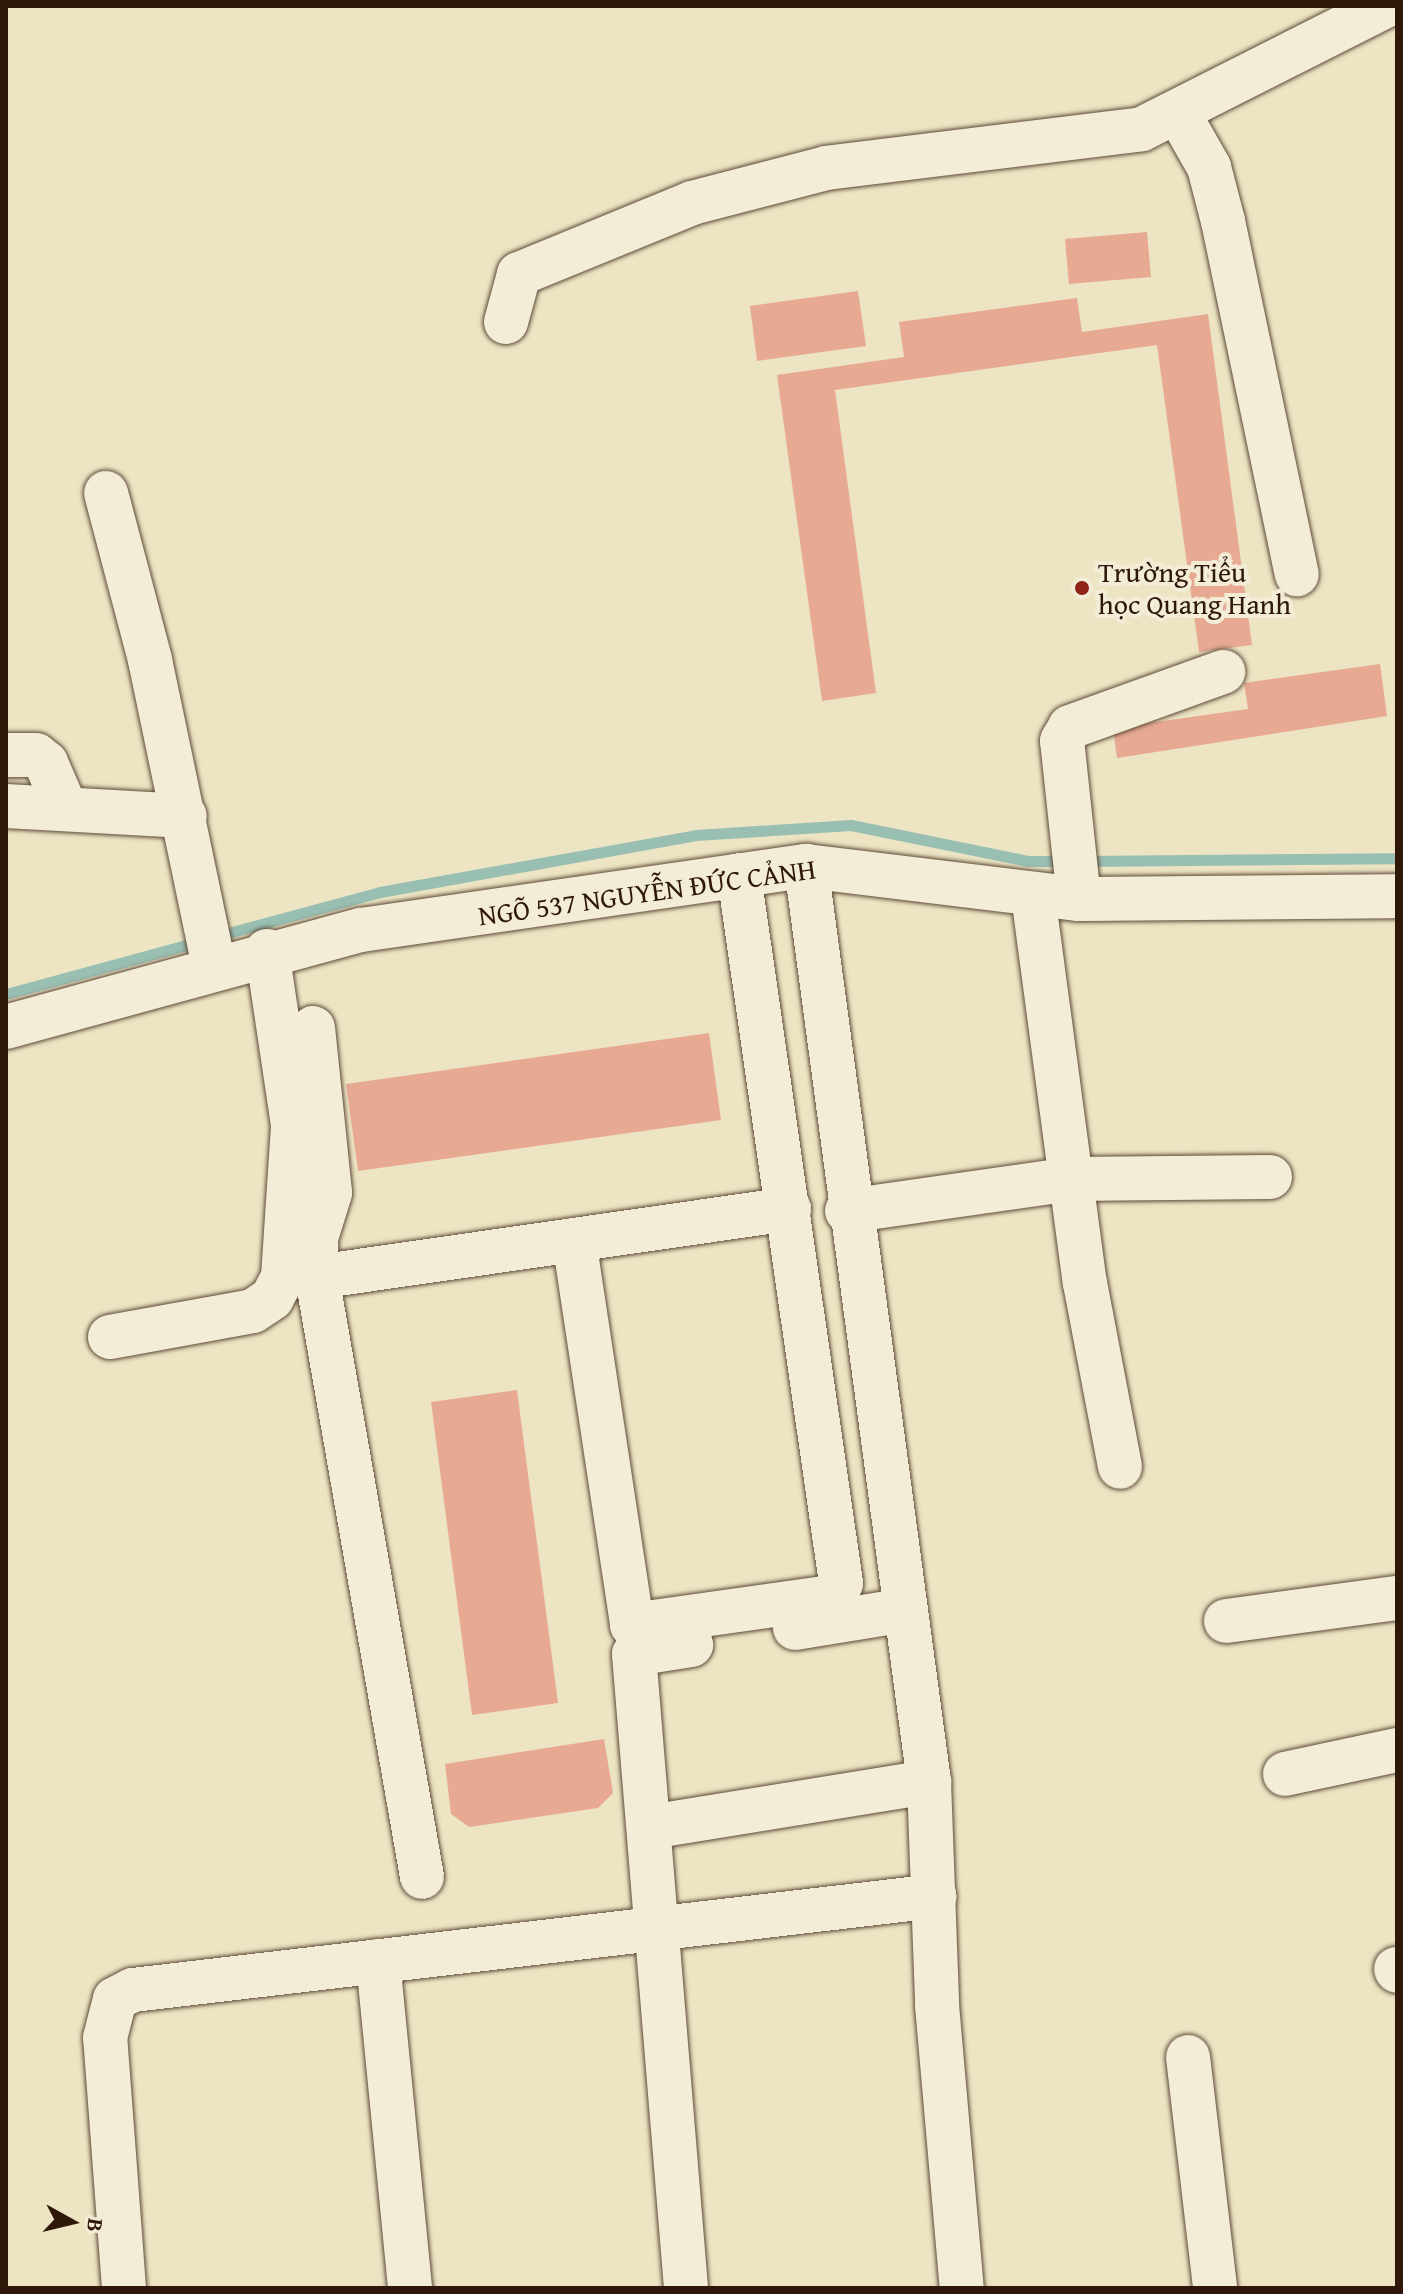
<!DOCTYPE html>
<meta charset="utf-8">
<style>
body{margin:0}
#map{position:relative;width:1403px;height:2294px;overflow:hidden;background:#ece4c3;font-family:"Gentium Book Plus",serif}
div>[style]{position:absolute}
.stream>*{height:11px;margin:-5.5px;padding:0 5.5px;transform-origin:5.5px;border-radius:5.5px;background:#99bfb3}
.building>*{inset:0;background:#e8a993}
.roads{filter:drop-shadow(0 0 2px #5e4a38) drop-shadow(0 0 2px #5e4a38)}
.minor>*{height:44px;margin:-22px;padding:0 22px;transform-origin:22px;border-radius:22px;background:#f3edd8}
.dots>*{width:22px;height:22px;translate:-50% -50%;box-sizing:border-box;border:4px solid #f3edd8;border-radius:50%}
span{translate:-50% -50%;white-space:nowrap;text-align:center;line-height:1.15;-webkit-text-stroke:8px #f3edd8;paint-order:stroke}
.poi-label{font-size:28px;color:#2f170a}
.left{translate:0 -50%;text-align:left}
.street-label{font-size:28px;color:#2f170a}
.frame{position:absolute;inset:0;border:8px solid #2f170a;pointer-events:none}
.north{position:absolute;left:32px;top:2182px;width:80px;height:80px;-webkit-text-stroke:6px #f3edd8;paint-order:stroke;rotate:98deg;font-size:22px;font-weight:700;line-height:32px;text-align:center;color:#2f170a}
.north::after{content:'';display:block;margin:auto;width:28px;height:36px;background:#2f170a;clip-path:polygon(50% 0,100% 100%,50% 72%,0 100%)}
</style>
<div id="map">
<div class="stream">
<i style="left:1082px;top:861px;width:315px;rotate:-0.5deg"></i>
<i style="left:217px;top:936px;width:169px;rotate:-15.1deg"></i>
<i style="left:380px;top:892px;width:321px;rotate:-10.2deg"></i>
<i style="left:696px;top:835px;width:155px;rotate:-3.7deg"></i>
<i style="left:851px;top:825px;width:181px;rotate:11.5deg"></i>
<i style="left:1028px;top:861px;width:37px"></i>
<i style="left:6px;top:994px;width:202px;rotate:-15.2deg"></i>
</div>
<div class="building">
<i style="clip-path:polygon(1147px 232px,1151px 277px,1069px 284px,1065px 239px)"></i>
<i style="clip-path:polygon(858px 291px,866px 346px,757px 361px,750px 306px)"></i>
<i style="clip-path:polygon(1077px 298px,1082px 332px,1208px 314px,1252px 645px,1199px 652px,1157px 345px,835px 390px,876px 693px,822px 701px,777px 375px,904px 357px,899px 322px)"></i>
<i style="clip-path:polygon(1380px 664px,1387px 716px,1117px 758px,1113px 728px,1248px 709px,1244px 683px)"></i>
<i style="clip-path:polygon(709px 1033px,721px 1120px,358px 1171px,346px 1084px)"></i>
<i style="clip-path:polygon(517px 1390px,558px 1703px,472px 1715px,431px 1402px)"></i>
<i style="clip-path:polygon(604px 1739px,613px 1793px,598px 1808px,469px 1827px,451px 1814px,445px 1764px)"></i>
</div>
<div class="roads">
<div class="minor">
<i style="left:1180px;top:116px;width:59px;rotate:60.4deg"></i>
<i style="left:1209px;top:167px;width:56px;rotate:75.5deg"></i>
<i style="left:1223px;top:221px;width:361px;rotate:78.2deg"></i>
<i style="left:506px;top:322px;width:50px;rotate:-74.8deg"></i>
<i style="left:519px;top:274px;width:187px;rotate:-22.3deg"></i>
<i style="left:692px;top:203px;width:138px;rotate:-14.6deg"></i>
<i style="left:826px;top:168px;width:318px;rotate:-7deg"></i>
<i style="left:1142px;top:129px;width:272px;rotate:-26.8deg"></i>
<i style="left:106px;top:493px;width:173px;rotate:75.2deg"></i>
<i style="left:150px;top:660px;width:314px;rotate:78.2deg"></i>
<i style="left:6px;top:755px;width:30px"></i>
<i style="left:36px;top:755px;width:13px;rotate:39deg"></i>
<i style="left:46px;top:763px;width:48px;rotate:66.6deg"></i>
<i style="left:6px;top:806px;width:179px;rotate:3.2deg"></i>
<i style="left:806px;top:866px;width:924px;rotate:82.35deg"></i>
<i style="left:929px;top:1782px;width:223px;rotate:87.9deg"></i>
<i style="left:937px;top:2005px;width:284px;rotate:85deg"></i>
<i style="left:1033px;top:895px;width:391px;rotate:82.4deg"></i>
<i style="left:1085px;top:1283px;width:187px;rotate:79.2deg"></i>
<i style="left:1079px;top:899px;width:159px;rotate:-96.1deg"></i>
<i style="left:1062px;top:741px;width:16px;rotate:-60deg"></i>
<i style="left:1070px;top:727px;width:163px;rotate:-19.8deg"></i>
<i style="left:6px;top:1027px;width:368px;rotate:-15.3deg"></i>
<i style="left:361px;top:930px;width:450px;rotate:-8.2deg"></i>
<i style="left:806px;top:866px;width:275px;rotate:6.9deg"></i>
<i style="left:1079px;top:899px;width:318px;rotate:-0.5deg"></i>
<i style="left:313px;top:1028px;width:166px;rotate:84.1deg"></i>
<i style="left:330px;top:1193px;width:47px;rotate:107.3deg"></i>
<i style="left:316px;top:1238px;width:39px;rotate:89deg"></i>
<i style="left:317px;top:1277px;width:609px;rotate:80.07deg"></i>
<i style="left:847px;top:1211px;width:227px;rotate:-8.1deg"></i>
<i style="left:1072px;top:1179px;width:198px;rotate:-0.6deg"></i>
<i style="left:574px;top:1240px;width:389px;rotate:81.4deg"></i>
<i style="left:632px;top:1625px;width:201px;rotate:-8deg"></i>
<i style="left:831px;top:1597px;width:17px;rotate:-54deg"></i>
<i style="left:841px;top:1583px;width:715px;rotate:-98.2deg"></i>
<i style="left:317px;top:1277px;width:477px;rotate:-8.2deg"></i>
<i style="left:110px;top:1337px;width:145px;rotate:-10.3deg"></i>
<i style="left:253px;top:1311px;width:23px;rotate:-34deg"></i>
<i style="left:272px;top:1298px;width:24px;rotate:-62deg"></i>
<i style="left:283px;top:1277px;width:152px;rotate:-86.2deg"></i>
<i style="left:293px;top:1125px;width:176px;rotate:-98.5deg"></i>
<i style="left:1226px;top:1621px;width:173px;rotate:-7.7deg"></i>
<i style="left:795px;top:1628px;width:112px;rotate:-9.2deg"></i>
<i style="left:1285px;top:1774px;width:115px;rotate:-12.1deg"></i>
<i style="left:650px;top:1827px;width:283px;rotate:-9.2deg"></i>
<i style="left:378px;top:1961px;width:329px;rotate:84.4deg"></i>
<i style="left:1396px;top:1969px;width:2px;rotate:63deg"></i>
<i style="left:1188px;top:2057px;width:233px;rotate:83.3deg"></i>
<i style="left:124px;top:2288px;width:251px;rotate:-94.3deg"></i>
<i style="left:105px;top:2038px;width:40px;rotate:-75.6deg"></i>
<i style="left:115px;top:1999px;width:20px;rotate:-27deg"></i>
<i style="left:133px;top:1990px;width:807px;rotate:-6.68deg"></i>
<i style="left:686px;top:2288px;width:636px;rotate:-94.69deg"></i>
<i style="left:634px;top:1654px;width:58px;rotate:-9deg"></i>
</div>
</div>
<div class="dots">
<i style="left:1082px;top:588px;background:#8f2418"></i>
</div>
<div class="poi-label">
<span class="left" style="left:1098px;top:588px">Trường Tiểu<br>học Quang Hanh</span>
</div>
<div class="street-label">
<span style="left:647px;top:892px;rotate:-8deg">NGÕ 537 NGUYỄN ĐỨC CẢNH</span>
</div>
<div class="frame"></div>
<div class="north">B</div>
</div>
